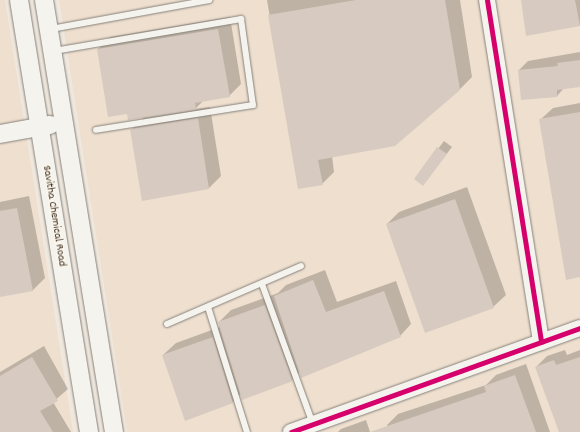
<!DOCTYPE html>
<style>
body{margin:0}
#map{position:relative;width:580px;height:432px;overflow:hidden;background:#efe8df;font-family:Dekko,sans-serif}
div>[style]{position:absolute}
.built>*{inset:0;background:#eedfcf}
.shadow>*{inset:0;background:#0003}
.building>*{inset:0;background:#d7cbc1}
.roads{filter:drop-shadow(0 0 1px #87817a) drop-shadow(0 0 1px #87817a)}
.service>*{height:6px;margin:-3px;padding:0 3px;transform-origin:3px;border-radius:3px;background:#f5f3ee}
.tertiary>*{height:16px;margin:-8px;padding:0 8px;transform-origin:8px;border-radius:8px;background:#f5f3ee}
.secondary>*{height:18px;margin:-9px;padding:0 9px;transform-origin:9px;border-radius:9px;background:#f5f3ee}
.cycleway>*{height:5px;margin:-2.5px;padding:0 2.5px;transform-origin:2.5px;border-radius:2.5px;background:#d6006c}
span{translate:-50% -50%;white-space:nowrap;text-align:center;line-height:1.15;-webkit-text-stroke:3px #fbf7ec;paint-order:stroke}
.street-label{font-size:12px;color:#3b2a1e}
</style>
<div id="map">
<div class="built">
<i style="clip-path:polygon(0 0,5px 0,73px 432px,0 432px)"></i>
<i style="clip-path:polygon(59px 0,580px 0,580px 432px,127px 432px)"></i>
</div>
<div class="shadow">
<i style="clip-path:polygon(267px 0,460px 0,472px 77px,459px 90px,332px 156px,334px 172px,322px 184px,299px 188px)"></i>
<i style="clip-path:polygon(522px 0,580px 0,580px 25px,579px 26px)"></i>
<i style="clip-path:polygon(230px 17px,241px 84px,229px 96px,204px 100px,195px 109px,210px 107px,221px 176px,209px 188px,143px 200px,131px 130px,144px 117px,128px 113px,98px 49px,110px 37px)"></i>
<i style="clip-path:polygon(580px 52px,580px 86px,564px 88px,557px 96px,519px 70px,528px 61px)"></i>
<i style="clip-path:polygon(580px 103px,580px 276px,540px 120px,553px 108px)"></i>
<i style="clip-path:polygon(444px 141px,452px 147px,423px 184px,416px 178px)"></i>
<i style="clip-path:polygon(467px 187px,506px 295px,493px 307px,387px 224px,399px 212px)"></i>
<i style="clip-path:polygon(29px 196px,45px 278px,33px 290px,0 296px,0 202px)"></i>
<i style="clip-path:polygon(325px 270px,337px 302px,396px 281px,411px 324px,400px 336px,300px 372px,292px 380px,241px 394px,233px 402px,163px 355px,176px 343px,220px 327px,219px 322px,231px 310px,278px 293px,286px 285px)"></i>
<i style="clip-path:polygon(44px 346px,68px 389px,53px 402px,71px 432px,0 432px,0 372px)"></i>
<i style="clip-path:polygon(565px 350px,567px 355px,580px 350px,580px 432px,560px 432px,536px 367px,547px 356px)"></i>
<i style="clip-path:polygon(526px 364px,550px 432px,389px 432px,387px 425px,398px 414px,486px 385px,496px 375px)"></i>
<i style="clip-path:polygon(366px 420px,370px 432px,338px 432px,341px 429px)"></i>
</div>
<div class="building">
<i style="clip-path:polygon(356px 0,445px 0,460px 90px,395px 146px,318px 160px,323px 185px,298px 189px,268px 15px)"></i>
<i style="clip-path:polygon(521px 0,575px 0,580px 26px,526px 36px)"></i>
<i style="clip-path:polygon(218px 29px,230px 97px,195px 103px,196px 110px,128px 120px,127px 114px,108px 117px,97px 49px)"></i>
<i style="clip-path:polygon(580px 60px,580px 87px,557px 90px,557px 97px,521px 100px,518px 70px,558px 66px,557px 63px)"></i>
<i style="clip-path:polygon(580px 112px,580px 277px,566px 280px,539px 119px)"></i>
<i style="clip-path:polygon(198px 118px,209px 189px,142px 201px,130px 129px)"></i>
<i style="clip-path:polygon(437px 147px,447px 154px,423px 186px,414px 179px)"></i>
<i style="clip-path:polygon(455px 199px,494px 308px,425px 333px,386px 224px)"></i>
<i style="clip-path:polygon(17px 208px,33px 291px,0 297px,0 211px)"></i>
<i style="clip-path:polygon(313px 280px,326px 312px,384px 291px,401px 337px,301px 378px,274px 296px)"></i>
<i style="clip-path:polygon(265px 305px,293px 381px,242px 400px,218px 322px)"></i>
<i style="clip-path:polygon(213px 337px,233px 403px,185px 421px,162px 355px)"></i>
<i style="clip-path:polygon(32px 357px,58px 401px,40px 411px,53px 432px,0 432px,0 376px)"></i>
<i style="clip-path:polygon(580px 357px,580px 432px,559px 432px,535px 367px,554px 360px,556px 365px)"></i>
<i style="clip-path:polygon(515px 375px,536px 432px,370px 432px,486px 392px,484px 386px)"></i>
</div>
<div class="roads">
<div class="service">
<i style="left:51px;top:29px;width:161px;rotate:-10.4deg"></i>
<i style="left:54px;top:51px;width:190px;rotate:-9.7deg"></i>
<i style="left:241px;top:19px;width:87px;rotate:82.1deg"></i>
<i style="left:253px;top:105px;width:159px;rotate:171deg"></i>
<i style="left:262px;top:284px;width:149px;rotate:70deg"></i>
<i style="left:208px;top:307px;width:131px;rotate:72.7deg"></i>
<i style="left:167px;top:324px;width:146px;rotate:-23.4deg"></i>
</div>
<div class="tertiary">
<i style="left:487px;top:0;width:346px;rotate:81deg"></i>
<i style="left:291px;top:432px;width:307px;rotate:-19.8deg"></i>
</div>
<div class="secondary">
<i style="left:19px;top:0;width:438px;rotate:80.8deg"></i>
<i style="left:44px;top:0;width:438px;rotate:80.8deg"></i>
<i style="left:0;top:134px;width:51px;rotate:-10.2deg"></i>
</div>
</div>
<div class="cycleway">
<i style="left:487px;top:0;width:346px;rotate:81deg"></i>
<i style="left:291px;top:432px;width:307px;rotate:-19.8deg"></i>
</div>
<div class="street-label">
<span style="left:54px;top:216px;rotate:81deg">Savitha Chemical Road</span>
</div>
</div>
